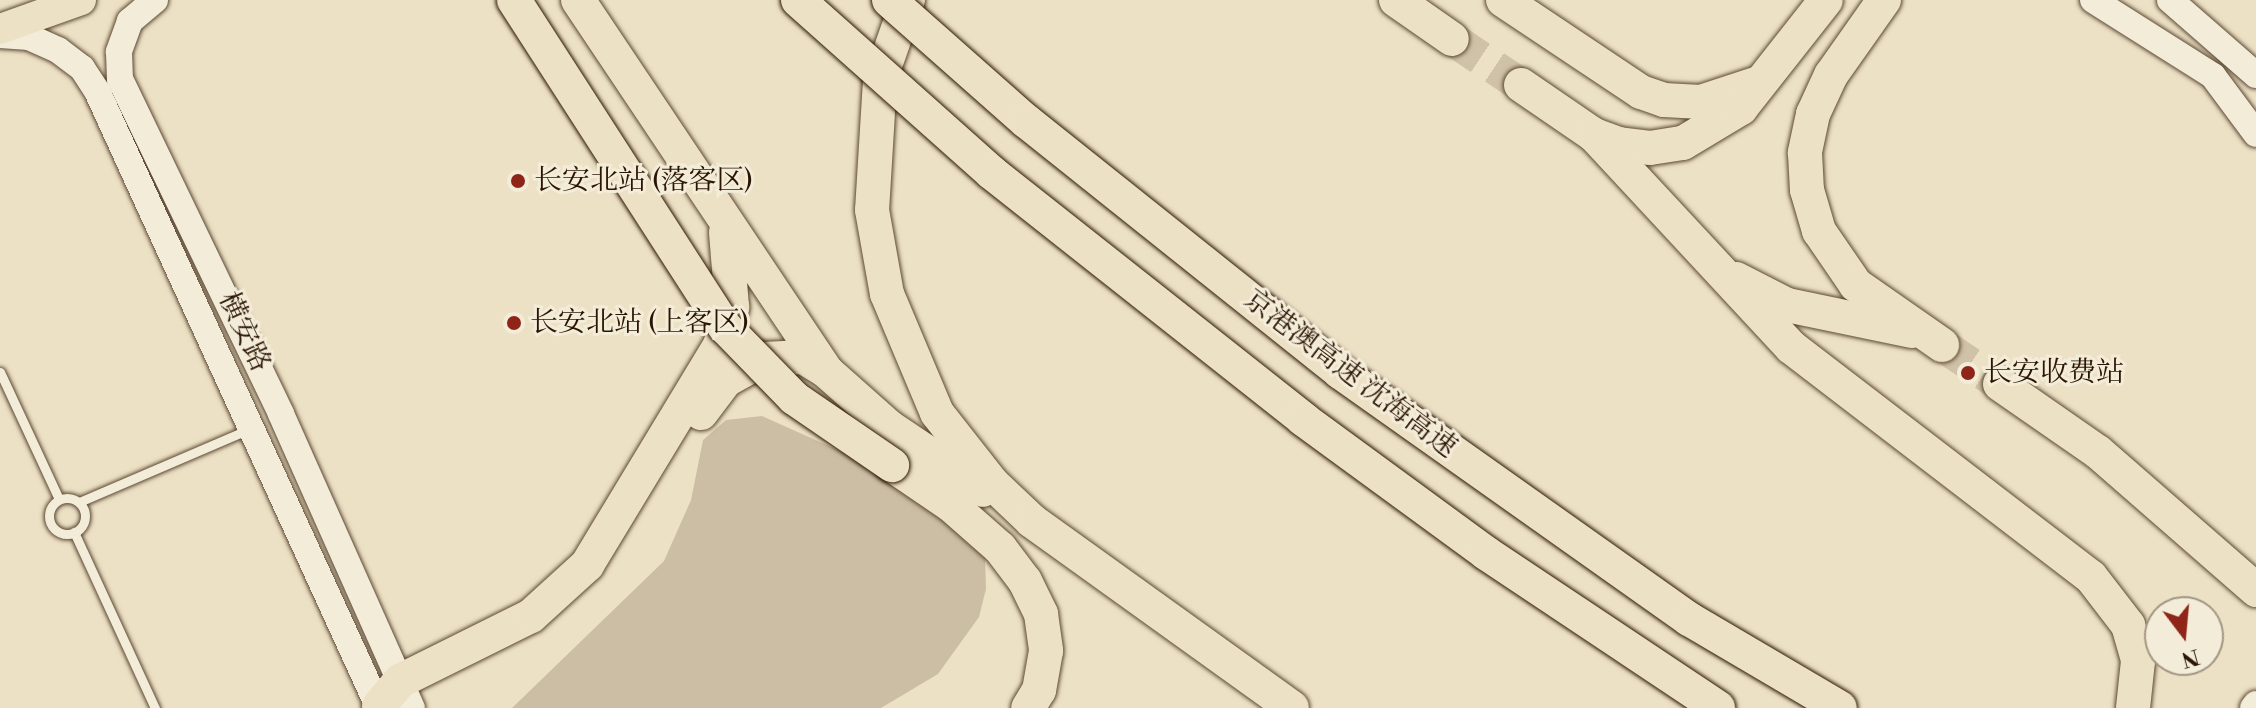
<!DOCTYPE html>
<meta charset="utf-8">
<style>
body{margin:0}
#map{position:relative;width:2256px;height:708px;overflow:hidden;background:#ede1c5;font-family:"Libre Bodoni","Noto Serif SC",serif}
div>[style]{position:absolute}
.green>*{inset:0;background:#ccbea4}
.motorway-tunnel>*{height:34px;margin-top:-17px;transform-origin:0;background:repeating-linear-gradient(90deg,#d0c2a8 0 34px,transparent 0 51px)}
.roads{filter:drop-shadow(0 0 2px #5b4833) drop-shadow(0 0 2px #5b4833)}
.service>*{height:9px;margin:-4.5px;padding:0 4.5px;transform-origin:4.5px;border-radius:4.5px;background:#f3ecd9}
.service>.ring{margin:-4.5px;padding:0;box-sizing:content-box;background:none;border:9px solid #f3ecd9;border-radius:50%}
.secondary>*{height:26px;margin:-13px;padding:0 13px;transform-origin:13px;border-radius:13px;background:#f3ecd9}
.trunk>*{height:30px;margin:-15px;padding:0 15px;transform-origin:15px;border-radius:15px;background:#ede1c5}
.motorway>*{height:34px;margin:-17px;padding:0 17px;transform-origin:17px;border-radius:17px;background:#ede1c5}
.bridges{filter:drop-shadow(0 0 2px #2a1502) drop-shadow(0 0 2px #2a1502)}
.motorway-bridge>*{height:34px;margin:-17px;padding:0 17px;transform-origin:17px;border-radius:17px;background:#ede1c5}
.dots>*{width:22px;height:22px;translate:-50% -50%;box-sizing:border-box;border:4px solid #f3ecd9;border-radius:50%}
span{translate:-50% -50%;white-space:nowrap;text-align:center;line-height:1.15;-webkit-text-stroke:6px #f3ecd9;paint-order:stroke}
.poi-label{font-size:28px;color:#2a1502}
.left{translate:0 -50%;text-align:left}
.street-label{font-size:28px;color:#2a1502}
.north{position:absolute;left:2144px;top:596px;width:80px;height:80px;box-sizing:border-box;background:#f3ecd9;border:2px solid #a39683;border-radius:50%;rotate:164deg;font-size:22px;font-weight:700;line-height:32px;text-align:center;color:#2a1502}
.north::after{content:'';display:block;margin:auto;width:28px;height:36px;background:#8f2418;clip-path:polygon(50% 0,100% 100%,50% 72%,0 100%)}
</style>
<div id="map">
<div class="green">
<i style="clip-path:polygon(762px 416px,880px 469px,966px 529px,985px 557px,986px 589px,979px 617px,938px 674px,881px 708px,512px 708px,664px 561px,691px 500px,703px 440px,726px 420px)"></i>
</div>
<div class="motorway-tunnel">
<i style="left:1452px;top:39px;width:83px;rotate:33.7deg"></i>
<i style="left:1942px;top:345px;width:70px;rotate:33.9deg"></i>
</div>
<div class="roads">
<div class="service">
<i style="left:0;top:372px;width:140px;rotate:65.1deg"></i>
<i class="ring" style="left:49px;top:498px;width:27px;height:27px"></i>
<i style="left:79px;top:502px;width:185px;rotate:-23.2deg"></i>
<i style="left:74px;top:532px;width:194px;rotate:65.3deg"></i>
</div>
<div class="secondary">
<i style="left:155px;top:0;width:33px;rotate:140deg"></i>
<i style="left:130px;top:21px;width:33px;rotate:110deg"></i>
<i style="left:119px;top:52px;width:27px;rotate:88deg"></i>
<i style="left:120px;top:79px;width:372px;rotate:64.3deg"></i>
<i style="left:281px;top:414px;width:322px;rotate:66deg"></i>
<i style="left:2093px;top:0;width:142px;rotate:32.3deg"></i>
<i style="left:2213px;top:76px;width:72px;rotate:53.4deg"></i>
<i style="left:2170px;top:0;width:114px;rotate:41.1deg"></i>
<i style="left:0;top:35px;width:29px;rotate:4deg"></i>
<i style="left:29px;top:37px;width:32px;rotate:24deg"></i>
<i style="left:58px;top:50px;width:30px;rotate:37deg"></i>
<i style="left:82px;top:68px;width:27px;rotate:57deg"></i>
<i style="left:97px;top:91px;width:678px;rotate:65.44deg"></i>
<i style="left:2253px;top:708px;width:5px;rotate:-53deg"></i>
</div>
<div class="trunk">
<i style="left:0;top:29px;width:86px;rotate:-19.7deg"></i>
</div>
<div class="motorway">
<i style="left:578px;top:0;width:446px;rotate:56.2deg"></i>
<i style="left:826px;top:371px;width:84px;rotate:41.6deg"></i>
<i style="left:889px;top:427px;width:113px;rotate:33.8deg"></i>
<i style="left:908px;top:0;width:85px;rotate:109.3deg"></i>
<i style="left:880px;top:80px;width:130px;rotate:93.5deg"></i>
<i style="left:872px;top:210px;width:85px;rotate:79.9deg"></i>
<i style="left:887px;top:294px;width:129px;rotate:67.2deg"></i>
<i style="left:937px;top:413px;width:89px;rotate:51.8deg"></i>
<i style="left:992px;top:483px;width:55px;rotate:43.5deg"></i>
<i style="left:1032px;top:521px;width:320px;rotate:35.7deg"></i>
<i style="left:1396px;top:0;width:68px;rotate:34.9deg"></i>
<i style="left:1503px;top:0;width:166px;rotate:33.7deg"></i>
<i style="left:1641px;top:92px;width:24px;rotate:19deg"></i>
<i style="left:1664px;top:100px;width:37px;rotate:3deg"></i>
<i style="left:1701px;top:102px;width:57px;rotate:-18.4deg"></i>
<i style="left:1884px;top:0;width:92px;rotate:125.2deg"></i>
<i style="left:1831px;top:75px;width:43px;rotate:114.8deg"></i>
<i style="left:1813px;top:114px;width:40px;rotate:102deg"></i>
<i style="left:1805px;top:153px;width:37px;rotate:87deg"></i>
<i style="left:1807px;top:190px;width:43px;rotate:73.7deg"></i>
<i style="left:1819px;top:231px;width:65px;rotate:55.6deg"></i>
<i style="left:1856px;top:285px;width:105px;rotate:34.9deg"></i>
<i style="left:1521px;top:85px;width:88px;rotate:34.4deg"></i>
<i style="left:1594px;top:135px;width:27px;rotate:20deg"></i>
<i style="left:1619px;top:144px;width:31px;rotate:7deg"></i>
<i style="left:1650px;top:148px;width:33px;rotate:-9deg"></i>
<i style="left:1683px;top:143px;width:68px;rotate:-31.1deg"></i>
<i style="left:1741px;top:108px;width:137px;rotate:-51.8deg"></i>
<i style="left:1594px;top:135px;width:289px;rotate:47.1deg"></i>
<i style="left:1791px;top:347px;width:378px;rotate:37.5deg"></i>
<i style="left:2091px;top:577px;width:61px;rotate:52.4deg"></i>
<i style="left:2128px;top:625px;width:37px;rotate:74deg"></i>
<i style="left:2138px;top:661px;width:47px;rotate:96.1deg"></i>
<i style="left:1736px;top:279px;width:57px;rotate:27deg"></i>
<i style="left:1787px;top:305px;width:127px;rotate:11.8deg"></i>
<i style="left:2000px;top:384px;width:119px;rotate:34.8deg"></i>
<i style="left:2098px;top:452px;width:210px;rotate:41.1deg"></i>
<i style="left:701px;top:413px;width:41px;rotate:-52.9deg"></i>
<i style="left:726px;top:380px;width:43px;rotate:-28.9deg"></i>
<i style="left:764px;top:359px;width:39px;rotate:-3deg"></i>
<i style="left:803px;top:357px;width:27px;rotate:31deg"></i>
<i style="left:892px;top:465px;width:71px;rotate:34.1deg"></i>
<i style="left:951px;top:505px;width:65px;rotate:41.3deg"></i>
<i style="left:1000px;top:548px;width:41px;rotate:52.9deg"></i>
<i style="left:1025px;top:581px;width:37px;rotate:64deg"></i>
<i style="left:1041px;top:614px;width:37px;rotate:82deg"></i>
<i style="left:1046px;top:651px;width:40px;rotate:100deg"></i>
<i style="left:1039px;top:690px;width:21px;rotate:121deg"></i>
<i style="left:379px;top:706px;width:33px;rotate:-50deg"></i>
<i style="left:400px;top:681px;width:146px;rotate:-26.4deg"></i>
<i style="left:531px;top:616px;width:76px;rotate:-42.3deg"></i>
<i style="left:587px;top:565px;width:257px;rotate:-58.8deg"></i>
<i style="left:720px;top:345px;width:40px;rotate:-72deg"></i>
<i style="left:732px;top:307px;width:75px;rotate:-94.6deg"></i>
</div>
</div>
<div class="bridges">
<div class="motorway-bridge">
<i style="left:514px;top:0;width:389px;rotate:57.2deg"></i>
<i style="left:725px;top:327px;width:99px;rotate:45.8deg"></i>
<i style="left:794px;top:398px;width:119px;rotate:34.4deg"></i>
<i style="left:798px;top:0;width:260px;rotate:41.7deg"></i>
<i style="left:992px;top:173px;width:397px;rotate:38.3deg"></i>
<i style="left:1303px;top:419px;width:227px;rotate:36.2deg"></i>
<i style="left:1486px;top:553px;width:279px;rotate:33.7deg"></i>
<i style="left:889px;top:0;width:183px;rotate:41.5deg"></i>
<i style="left:1026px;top:121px;width:402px;rotate:38.6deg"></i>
<i style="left:1340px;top:372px;width:428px;rotate:35.3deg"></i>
<i style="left:1689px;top:619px;width:175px;rotate:30.5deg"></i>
</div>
</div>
<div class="dots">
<i style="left:518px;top:181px;background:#8f2418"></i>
<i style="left:514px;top:323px;background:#8f2418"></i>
<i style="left:1968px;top:373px;background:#8f2418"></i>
</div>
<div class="poi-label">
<span class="left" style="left:534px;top:181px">长安北站 (落客区)</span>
<span class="left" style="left:530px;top:323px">长安北站 (上客区)</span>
<span class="left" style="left:1984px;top:373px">长安收费站</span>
</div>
<div class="street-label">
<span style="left:244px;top:332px;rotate:65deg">横安路</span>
<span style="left:1350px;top:374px;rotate:37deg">京港澳高速 沈海高速</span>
</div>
<div class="north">N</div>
</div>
